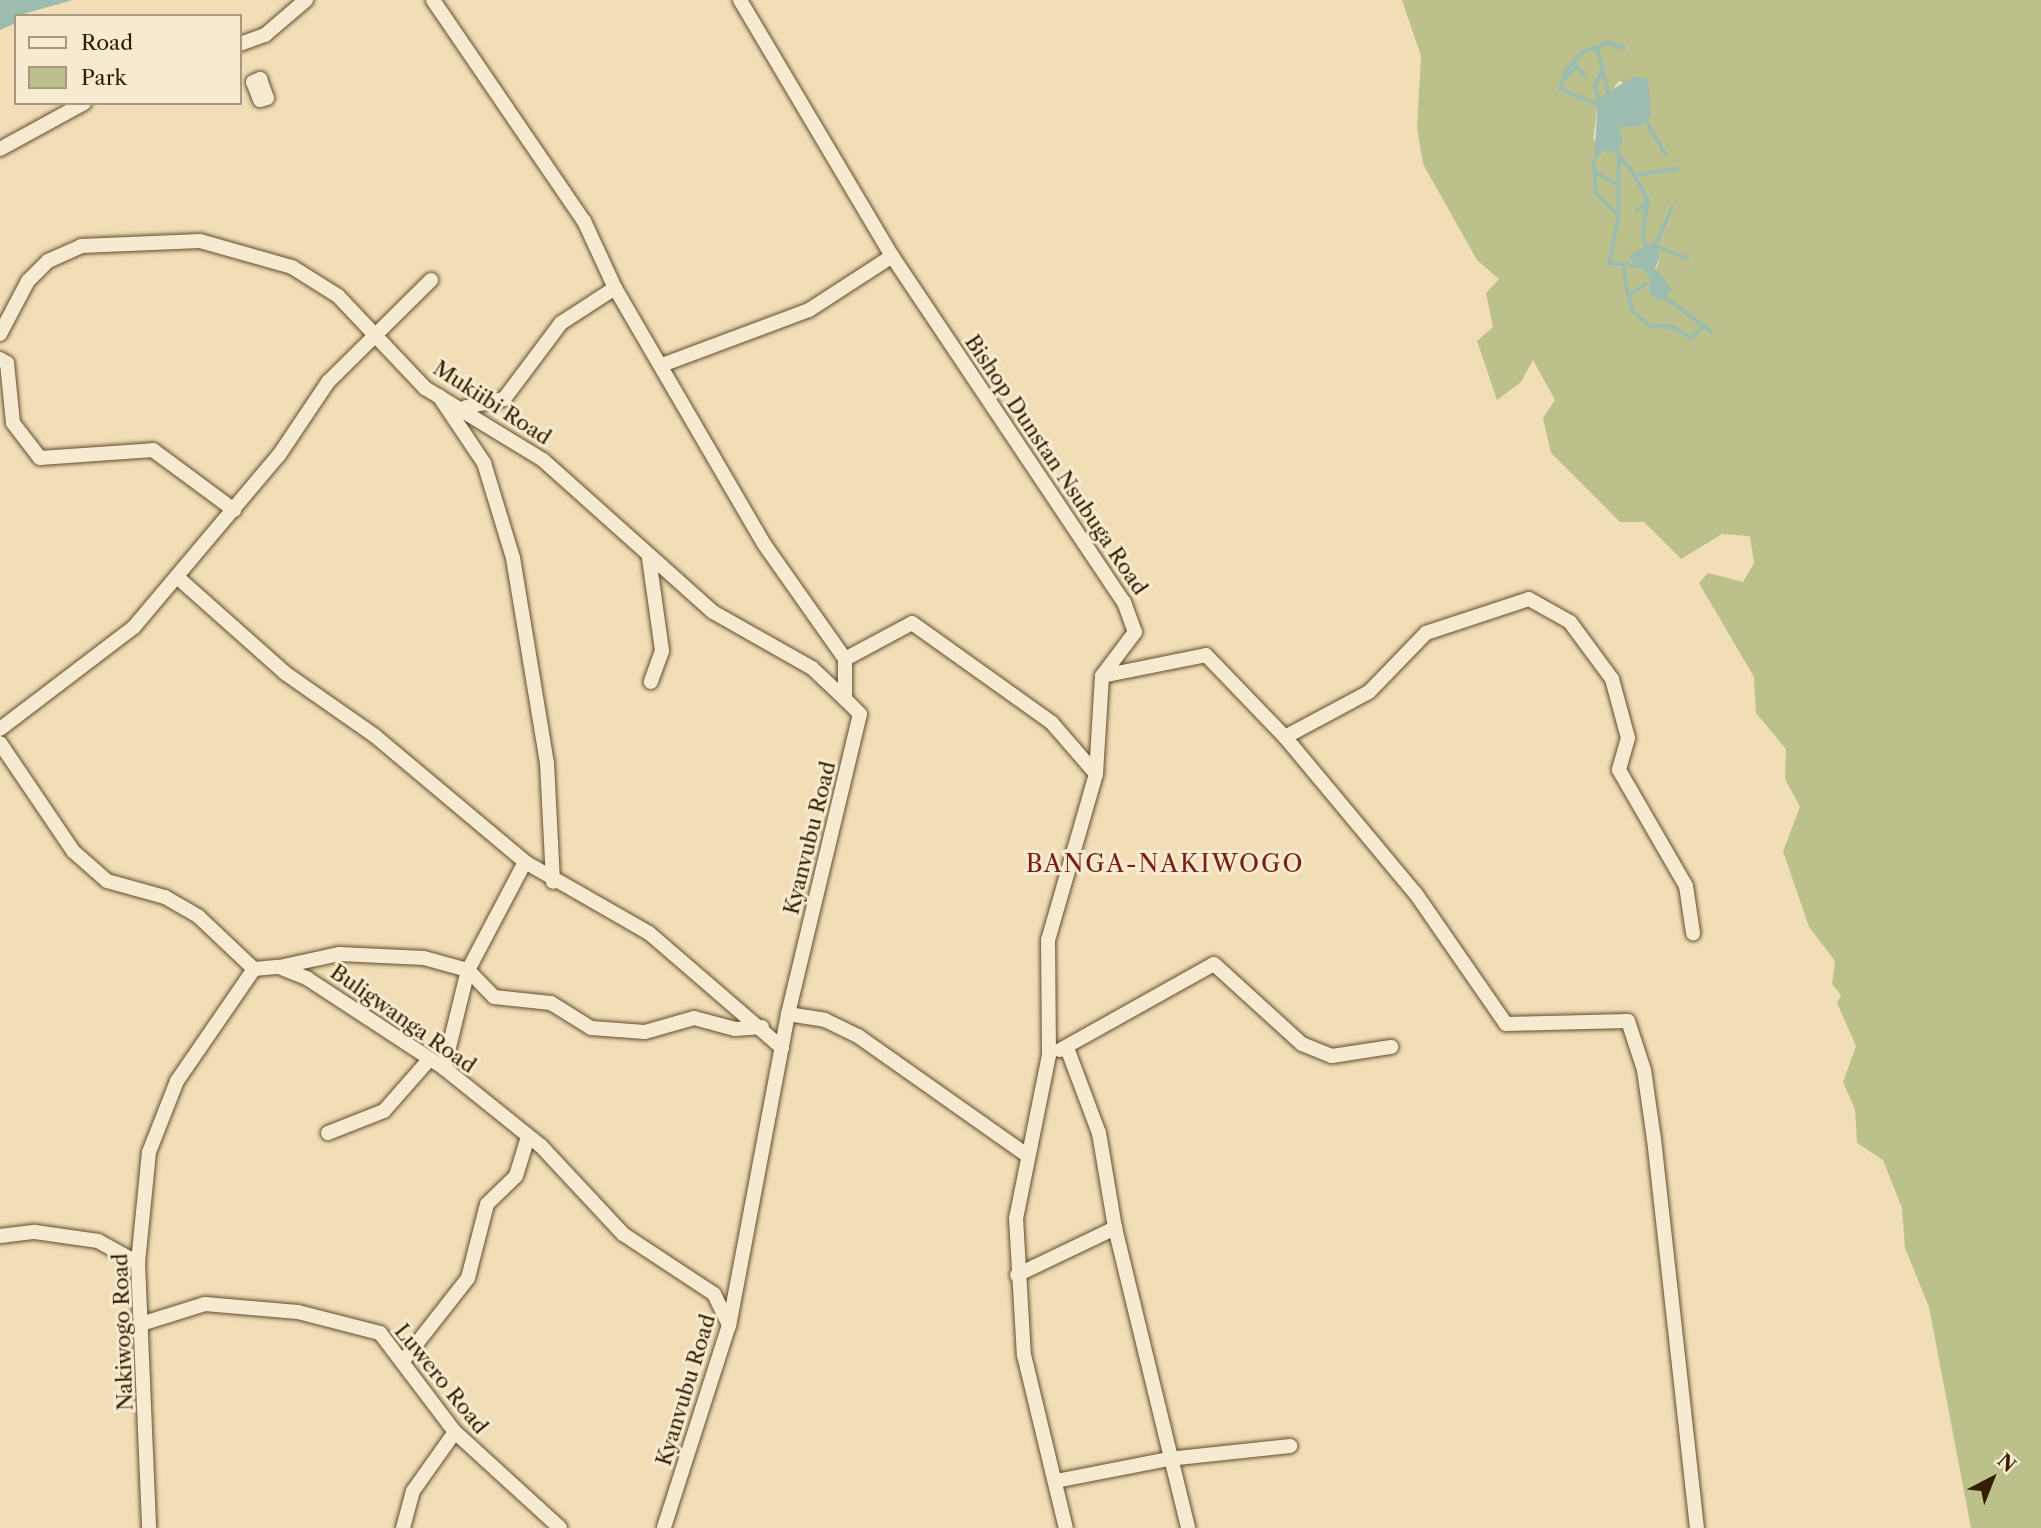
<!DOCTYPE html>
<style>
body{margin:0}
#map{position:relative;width:2041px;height:1528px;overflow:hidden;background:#f1deb6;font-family:"Libre Caslon Text",serif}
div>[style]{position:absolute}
.green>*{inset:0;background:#bcc18c}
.water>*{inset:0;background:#9bbcaf}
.stream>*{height:3.5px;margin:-1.75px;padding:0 1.75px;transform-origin:1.75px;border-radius:1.75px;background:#9bbcaf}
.roads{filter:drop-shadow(0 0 2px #624e2e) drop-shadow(0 0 2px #624e2e)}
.minor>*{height:14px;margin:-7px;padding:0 7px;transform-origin:7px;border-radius:7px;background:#f6ead0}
span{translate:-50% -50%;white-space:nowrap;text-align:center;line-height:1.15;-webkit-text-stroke:6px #f6ead0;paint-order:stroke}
.street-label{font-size:21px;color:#331e00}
.quarter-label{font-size:24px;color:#7a1f14;letter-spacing:2px}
.legend{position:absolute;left:14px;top:14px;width:228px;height:91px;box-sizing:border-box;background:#f6ead0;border:2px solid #a8987d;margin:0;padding:9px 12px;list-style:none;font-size:21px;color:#331e00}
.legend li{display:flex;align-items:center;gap:14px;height:35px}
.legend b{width:35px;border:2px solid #a8987d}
.north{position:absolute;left:1957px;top:1444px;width:70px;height:70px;-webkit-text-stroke:5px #f6ead0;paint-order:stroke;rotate:42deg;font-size:19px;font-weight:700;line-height:28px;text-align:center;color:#331e00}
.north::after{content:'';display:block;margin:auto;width:24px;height:32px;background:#331e00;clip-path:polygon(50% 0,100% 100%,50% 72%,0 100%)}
</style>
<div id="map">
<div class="green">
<i style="clip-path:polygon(evenodd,1402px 0,2041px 0,2041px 1528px,1971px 1528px,1929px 1307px,1905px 1248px,1902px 1208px,1883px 1160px,1857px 1143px,1855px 1109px,1843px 1082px,1856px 1046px,1837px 1003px,1841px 995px,1832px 984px,1835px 961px,1809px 927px,1783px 851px,1800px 807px,1785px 779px,1786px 749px,1756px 713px,1754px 677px,1699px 583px,1708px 573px,1743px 582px,1754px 563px,1750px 536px,1722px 534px,1681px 559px,1644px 522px,1620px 522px,1551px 453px,1543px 418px,1555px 400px,1533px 360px,1521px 382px,1497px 400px,1477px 341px,1493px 327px,1486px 293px,1499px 279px,1477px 260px,1423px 164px,1417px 128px,1421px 56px,1402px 0,1619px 81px,1648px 94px,1638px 127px,1618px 127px,1593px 141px,1597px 111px,1619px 81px,1402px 0,1646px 251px,1660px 257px,1649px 293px,1651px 277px,1628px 257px,1646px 251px)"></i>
</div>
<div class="water">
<i style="clip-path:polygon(0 0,73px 0,16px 16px,16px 23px,0 30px)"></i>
<i style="clip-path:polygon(1634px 76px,1648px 79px,1651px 116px,1638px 127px,1619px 127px,1623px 141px,1617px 152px,1604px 150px,1594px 162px,1598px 99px)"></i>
<i style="clip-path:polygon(1654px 242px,1660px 257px,1655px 268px,1672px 289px,1661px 302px,1649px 293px,1650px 277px,1627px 256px)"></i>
</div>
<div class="stream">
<i style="left:1597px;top:48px;width:15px;rotate:164deg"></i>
<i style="left:1583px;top:52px;width:25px;rotate:132deg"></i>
<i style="left:1566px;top:71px;width:19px;rotate:106deg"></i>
<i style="left:1561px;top:89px;width:41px;rotate:22.8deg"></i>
<i style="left:1564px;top:80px;width:19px;rotate:-51deg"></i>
<i style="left:1576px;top:65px;width:13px;rotate:51deg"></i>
<i style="left:1609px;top:96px;width:49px;rotate:-104deg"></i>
<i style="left:1597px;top:48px;width:12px;rotate:-31deg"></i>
<i style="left:1607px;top:42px;width:18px;rotate:19deg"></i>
<i style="left:1599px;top:100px;width:16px;rotate:-105deg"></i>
<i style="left:1595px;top:85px;width:15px;rotate:-62deg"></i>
<i style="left:1646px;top:120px;width:40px;rotate:60.3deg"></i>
<i style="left:1617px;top:152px;width:29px;rotate:52deg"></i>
<i style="left:1635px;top:175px;width:42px;rotate:-8.1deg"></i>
<i style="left:1619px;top:159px;width:57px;rotate:90deg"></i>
<i style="left:1619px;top:216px;width:48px;rotate:100.8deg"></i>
<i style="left:1610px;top:263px;width:29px;rotate:6deg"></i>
<i style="left:1594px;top:162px;width:10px;rotate:84deg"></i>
<i style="left:1595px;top:172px;width:26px;rotate:29deg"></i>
<i style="left:1595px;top:172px;width:21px;rotate:87deg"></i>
<i style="left:1596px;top:193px;width:30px;rotate:44deg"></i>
<i style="left:1635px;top:175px;width:29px;rotate:63deg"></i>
<i style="left:1648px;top:201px;width:36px;rotate:98deg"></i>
<i style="left:1643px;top:237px;width:16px;rotate:68deg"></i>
<i style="left:1637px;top:211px;width:15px;rotate:-42deg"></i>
<i style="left:1655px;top:246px;width:42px;rotate:-65.9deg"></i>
<i style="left:1656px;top:246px;width:33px;rotate:21deg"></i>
<i style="left:1624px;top:269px;width:28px;rotate:80deg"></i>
<i style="left:1646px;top:284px;width:21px;rotate:143deg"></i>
<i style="left:1629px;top:297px;width:15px;rotate:74deg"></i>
<i style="left:1633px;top:311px;width:23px;rotate:40deg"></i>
<i style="left:1651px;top:326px;width:23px;rotate:2deg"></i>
<i style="left:1674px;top:327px;width:20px;rotate:33deg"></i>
<i style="left:1691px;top:338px;width:15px;rotate:-42deg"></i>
<i style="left:1665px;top:297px;width:57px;rotate:36.5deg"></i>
</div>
<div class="roads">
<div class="minor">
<i style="left:433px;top:0;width:268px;rotate:55.7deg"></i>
<i style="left:584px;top:221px;width:74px;rotate:65.2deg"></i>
<i style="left:615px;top:288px;width:296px;rotate:59.8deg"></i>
<i style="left:764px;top:544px;width:141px;rotate:54.8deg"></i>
<i style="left:845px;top:659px;width:40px;rotate:90deg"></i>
<i style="left:845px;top:699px;width:21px;rotate:45deg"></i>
<i style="left:860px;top:714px;width:309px;rotate:103.5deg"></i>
<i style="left:788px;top:1014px;width:317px;rotate:100.7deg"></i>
<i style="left:729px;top:1325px;width:213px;rotate:107.8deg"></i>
<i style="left:740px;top:0;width:298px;rotate:59.3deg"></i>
<i style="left:892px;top:256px;width:417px;rotate:56.2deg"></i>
<i style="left:1124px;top:602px;width:32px;rotate:70deg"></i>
<i style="left:1135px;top:632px;width:55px;rotate:126.9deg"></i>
<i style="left:1102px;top:676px;width:98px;rotate:93.5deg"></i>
<i style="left:1096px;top:774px;width:173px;rotate:106.1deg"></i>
<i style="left:1048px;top:940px;width:115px;rotate:89.5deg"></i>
<i style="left:1049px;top:1055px;width:166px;rotate:101.4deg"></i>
<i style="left:1016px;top:1218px;width:137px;rotate:86.7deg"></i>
<i style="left:1024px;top:1355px;width:178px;rotate:76.4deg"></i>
<i style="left:240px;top:44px;width:27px;rotate:-20deg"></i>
<i style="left:265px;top:35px;width:54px;rotate:-40.5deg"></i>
<i style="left:260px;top:79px;width:20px;rotate:70deg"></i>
<i style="left:267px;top:98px;width:7px;rotate:164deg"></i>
<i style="left:260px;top:100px;width:19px;rotate:-111deg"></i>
<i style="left:253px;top:82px;width:8px;rotate:-23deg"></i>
<i style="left:0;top:149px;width:96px;rotate:-28.7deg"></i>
<i style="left:0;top:334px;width:60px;rotate:-62.2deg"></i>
<i style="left:28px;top:281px;width:28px;rotate:-45deg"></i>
<i style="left:48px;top:261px;width:36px;rotate:-24deg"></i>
<i style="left:81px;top:246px;width:119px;rotate:-2.4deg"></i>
<i style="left:200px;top:241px;width:96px;rotate:15.8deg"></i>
<i style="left:292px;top:267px;width:54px;rotate:32.2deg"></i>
<i style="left:338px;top:296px;width:127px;rotate:46.6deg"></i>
<i style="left:425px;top:388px;width:138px;rotate:31.4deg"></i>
<i style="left:543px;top:460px;width:228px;rotate:41.8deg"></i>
<i style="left:713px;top:612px;width:114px;rotate:29.5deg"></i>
<i style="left:812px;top:668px;width:45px;rotate:43.2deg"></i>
<i style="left:0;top:359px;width:8px;rotate:30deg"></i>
<i style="left:7px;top:363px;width:60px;rotate:84.3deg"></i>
<i style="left:13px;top:423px;width:44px;rotate:52.4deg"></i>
<i style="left:40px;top:458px;width:113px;rotate:-4deg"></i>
<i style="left:153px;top:450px;width:101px;rotate:36.5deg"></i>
<i style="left:662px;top:365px;width:157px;rotate:-20.5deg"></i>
<i style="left:809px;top:310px;width:99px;rotate:-33deg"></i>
<i style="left:439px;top:396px;width:81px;rotate:56.1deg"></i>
<i style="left:484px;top:463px;width:99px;rotate:73deg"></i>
<i style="left:513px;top:558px;width:208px;rotate:80.6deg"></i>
<i style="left:547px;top:763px;width:119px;rotate:87.1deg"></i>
<i style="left:466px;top:407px;width:39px;rotate:-12deg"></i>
<i style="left:504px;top:399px;width:95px;rotate:-53.1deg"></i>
<i style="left:561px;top:323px;width:64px;rotate:-32.9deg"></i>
<i style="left:649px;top:558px;width:94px;rotate:82deg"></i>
<i style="left:662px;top:651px;width:33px;rotate:110deg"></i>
<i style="left:177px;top:577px;width:144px;rotate:41.6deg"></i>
<i style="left:285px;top:673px;width:110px;rotate:35deg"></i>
<i style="left:375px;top:736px;width:196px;rotate:40deg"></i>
<i style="left:525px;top:862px;width:143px;rotate:29.8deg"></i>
<i style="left:649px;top:933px;width:176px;rotate:40.8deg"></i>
<i style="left:845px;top:659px;width:76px;rotate:-28.2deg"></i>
<i style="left:912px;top:623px;width:172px;rotate:35.5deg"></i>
<i style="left:1052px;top:723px;width:67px;rotate:49.2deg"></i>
<i style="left:1102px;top:676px;width:106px;rotate:-11.4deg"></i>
<i style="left:1206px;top:655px;width:114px;rotate:46.1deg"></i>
<i style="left:1285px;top:737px;width:204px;rotate:50.2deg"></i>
<i style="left:1416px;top:894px;width:158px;rotate:55.3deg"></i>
<i style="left:1506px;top:1024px;width:122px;rotate:-1.4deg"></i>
<i style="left:1628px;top:1021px;width:52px;rotate:71.9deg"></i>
<i style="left:1644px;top:1070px;width:70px;rotate:81.8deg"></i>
<i style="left:1654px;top:1139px;width:391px;rotate:83.7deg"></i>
<i style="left:0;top:729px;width:168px;rotate:-37.3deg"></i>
<i style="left:134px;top:627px;width:225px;rotate:-49.9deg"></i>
<i style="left:279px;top:455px;width:88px;rotate:-56.1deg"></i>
<i style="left:328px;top:382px;width:145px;rotate:-44.7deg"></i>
<i style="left:1285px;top:737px;width:95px;rotate:-28.2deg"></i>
<i style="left:1369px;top:692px;width:82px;rotate:-46deg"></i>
<i style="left:1426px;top:633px;width:108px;rotate:-18.3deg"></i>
<i style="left:1529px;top:599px;width:47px;rotate:29.3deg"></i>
<i style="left:1570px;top:622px;width:71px;rotate:53.6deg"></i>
<i style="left:1612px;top:679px;width:61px;rotate:74.8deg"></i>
<i style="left:1628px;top:738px;width:33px;rotate:106deg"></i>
<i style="left:1619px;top:770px;width:134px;rotate:60deg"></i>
<i style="left:1686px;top:886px;width:48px;rotate:81.5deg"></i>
<i style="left:0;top:743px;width:130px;rotate:55.9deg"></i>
<i style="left:73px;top:851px;width:45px;rotate:41.4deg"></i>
<i style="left:107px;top:881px;width:60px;rotate:15.4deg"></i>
<i style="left:165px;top:897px;width:39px;rotate:30deg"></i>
<i style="left:199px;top:917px;width:76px;rotate:43.4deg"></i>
<i style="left:254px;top:969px;width:136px;rotate:124.5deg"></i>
<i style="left:177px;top:1081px;width:76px;rotate:111.5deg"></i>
<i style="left:149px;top:1152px;width:112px;rotate:95.7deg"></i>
<i style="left:138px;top:1263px;width:265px;rotate:87.6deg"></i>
<i style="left:525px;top:862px;width:122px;rotate:117.8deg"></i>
<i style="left:468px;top:970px;width:37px;rotate:46deg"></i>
<i style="left:494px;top:997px;width:57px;rotate:6deg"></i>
<i style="left:551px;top:1003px;width:47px;rotate:32deg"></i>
<i style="left:591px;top:1028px;width:54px;rotate:4.2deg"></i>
<i style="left:645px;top:1032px;width:51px;rotate:-15.9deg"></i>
<i style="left:694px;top:1018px;width:42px;rotate:15deg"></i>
<i style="left:735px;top:1029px;width:27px;rotate:-4deg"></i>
<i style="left:279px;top:967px;width:61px;rotate:-12.2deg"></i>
<i style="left:339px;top:954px;width:85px;rotate:2.7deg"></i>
<i style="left:424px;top:958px;width:46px;rotate:15.3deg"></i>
<i style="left:468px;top:970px;width:101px;rotate:103.8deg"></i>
<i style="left:254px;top:969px;width:25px;rotate:-5deg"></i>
<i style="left:279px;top:967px;width:31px;rotate:22deg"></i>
<i style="left:308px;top:979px;width:163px;rotate:33.2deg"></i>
<i style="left:444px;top:1068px;width:124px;rotate:38.8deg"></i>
<i style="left:541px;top:1146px;width:120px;rotate:47deg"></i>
<i style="left:623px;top:1234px;width:109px;rotate:33.4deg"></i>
<i style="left:714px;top:1294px;width:34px;rotate:64deg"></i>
<i style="left:788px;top:1014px;width:37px;rotate:9deg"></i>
<i style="left:825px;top:1020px;width:37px;rotate:26deg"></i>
<i style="left:858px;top:1036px;width:203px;rotate:35.2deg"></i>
<i style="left:1067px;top:1048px;width:91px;rotate:69.4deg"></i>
<i style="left:1099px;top:1133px;width:96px;rotate:80.4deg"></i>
<i style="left:1115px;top:1228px;width:309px;rotate:76.3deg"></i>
<i style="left:1060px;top:1050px;width:176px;rotate:-29.2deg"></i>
<i style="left:1214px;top:964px;width:119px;rotate:42.3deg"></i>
<i style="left:1302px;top:1044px;width:32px;rotate:22deg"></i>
<i style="left:1332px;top:1056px;width:60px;rotate:-8.7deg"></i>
<i style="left:328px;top:1133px;width:60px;rotate:-21.4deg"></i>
<i style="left:384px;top:1111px;width:65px;rotate:-48.7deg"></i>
<i style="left:0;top:1236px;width:35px;rotate:-7deg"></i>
<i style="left:35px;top:1232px;width:64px;rotate:8.1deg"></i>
<i style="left:98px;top:1241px;width:46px;rotate:28.8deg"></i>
<i style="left:1017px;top:1275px;width:109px;rotate:-25.6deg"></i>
<i style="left:141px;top:1324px;width:67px;rotate:-17.4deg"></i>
<i style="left:205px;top:1304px;width:93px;rotate:4.9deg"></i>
<i style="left:298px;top:1312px;width:85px;rotate:14.4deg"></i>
<i style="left:380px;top:1333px;width:124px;rotate:52.9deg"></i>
<i style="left:455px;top:1432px;width:142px;rotate:42.4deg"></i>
<i style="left:403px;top:1361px;width:105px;rotate:-51.9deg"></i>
<i style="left:468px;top:1278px;width:76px;rotate:-75.6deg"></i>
<i style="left:487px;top:1204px;width:40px;rotate:-44deg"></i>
<i style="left:516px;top:1176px;width:37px;rotate:-73deg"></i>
<i style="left:1056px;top:1481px;width:114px;rotate:-11.1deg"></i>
<i style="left:1168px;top:1459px;width:123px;rotate:-6.1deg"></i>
<i style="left:403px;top:1528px;width:38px;rotate:-75deg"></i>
<i style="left:413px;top:1491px;width:72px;rotate:-54.6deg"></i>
</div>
</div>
<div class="street-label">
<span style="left:492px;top:403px;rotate:33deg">Mukiibi Road</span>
<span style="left:1056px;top:465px;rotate:56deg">Bishop Dunstan Nsubuga Road</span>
<span style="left:810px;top:838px;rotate:-76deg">Kyanvubu Road</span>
<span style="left:403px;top:1019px;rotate:35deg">Buligwanga Road</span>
<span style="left:123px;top:1332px;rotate:-92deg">Nakiwogo Road</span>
<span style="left:441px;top:1379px;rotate:51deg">Luwero Road</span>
<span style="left:686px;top:1390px;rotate:-73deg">Kyanvubu Road</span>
</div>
<div class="quarter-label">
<span style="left:1165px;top:864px">BANGA-NAKIWOGO</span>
</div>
<ul class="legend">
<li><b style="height:9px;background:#f6ead0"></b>Road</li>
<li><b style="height:19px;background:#bcc18c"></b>Park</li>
</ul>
<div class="north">N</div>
</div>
